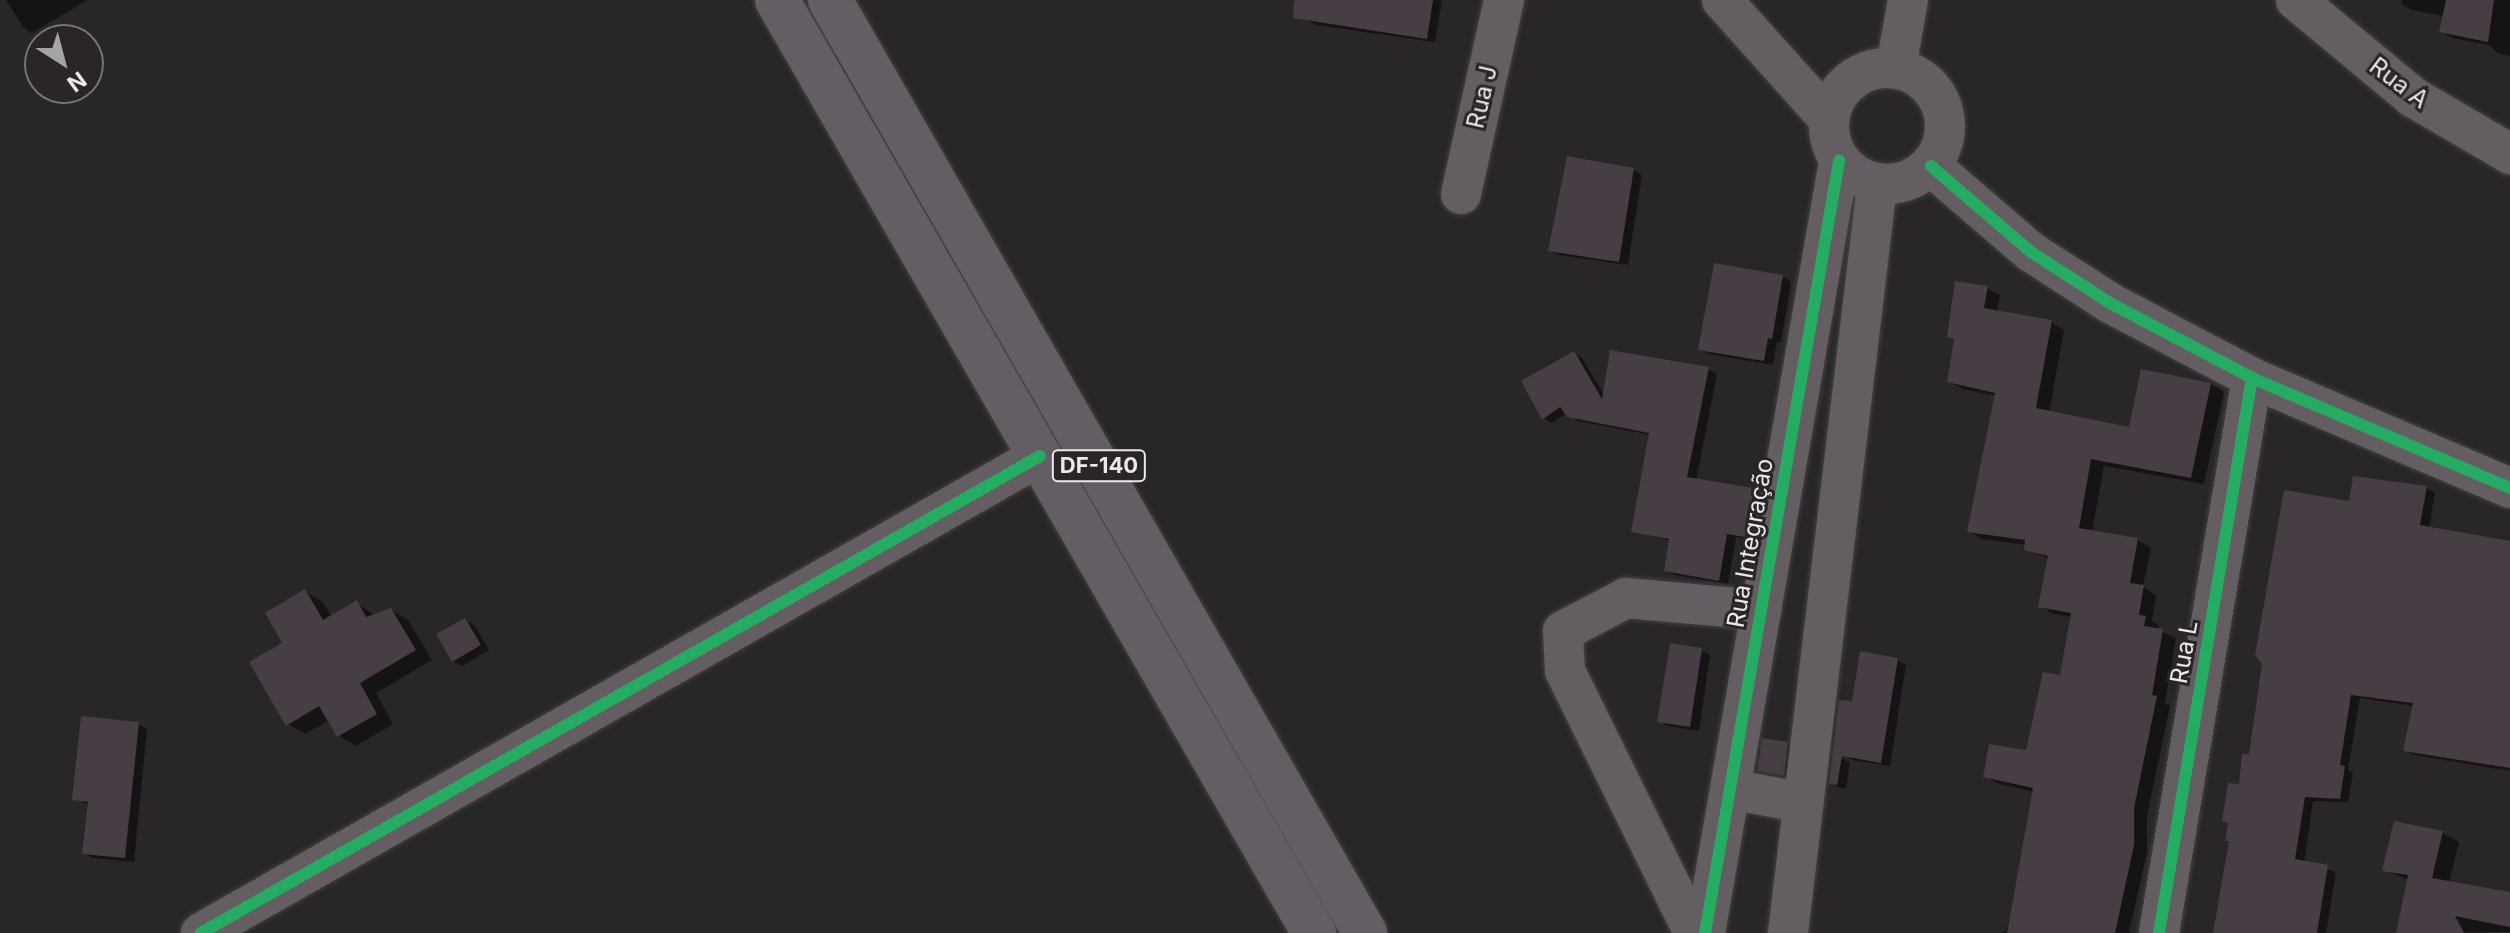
<!DOCTYPE html>
<meta charset="utf-8">
<style>
body{margin:0}
#map{position:relative;width:2510px;height:933px;overflow:hidden;background:#282627;font-family:Inter,sans-serif}
div>[style]{position:absolute}
.shadow>*{inset:0;background:#0007}
.building>*{inset:0;background:#473d45}
.roads{filter:drop-shadow(0 0 2px #434142) drop-shadow(0 0 2px #434142)}
.minor>*{height:40px;margin:-20px;padding:0 20px;transform-origin:20px;border-radius:20px;background:#645d62}
.minor>.ring{margin:-20px;padding:0;box-sizing:content-box;background:none;border:40px solid #645d62;border-radius:50%}
.major>*{height:44px;margin:-22px;padding:0 22px;transform-origin:22px;border-radius:22px;background:#645d63}
.cycleway>*{height:12px;margin:-6px;padding:0 6px;transform-origin:6px;border-radius:6px;background:#26ab63}
span{translate:-50% -50%;white-space:nowrap;text-align:center;line-height:1.15;-webkit-text-stroke:6px #292528;paint-order:stroke}
.shield-label span{padding:2px 6px;background:#292528;border:2px solid;border-radius:6px;-webkit-text-stroke-width:0}
.shield-label{font-size:22px;color:#ebe8eb;font-weight:700}
.street-label{font-size:24px;color:#ebe8eb}
.north{position:absolute;left:24px;top:24px;width:80px;height:80px;box-sizing:border-box;background:#292528;border:2px solid #777376;border-radius:50%;rotate:144deg;font-size:22px;font-weight:700;line-height:32px;text-align:center;color:#ebe8eb}
.north::after{content:'';display:block;margin:auto;width:28px;height:36px;background:#a7a4a6;clip-path:polygon(50% 0,100% 100%,50% 72%,0 100%)}
</style>
<div id="map">
<div class="shadow">
<i style="clip-path:polygon(6px 0,87px 0,32px 33px,23px 27px)"></i>
<i style="clip-path:polygon(1310px 0,1442px 0,1435px 42px,1316px 25px,1307px 20px)"></i>
<i style="clip-path:polygon(2402px 0,2510px 0,2510px 56px,2499px 54px,2489px 45px,2452px 38px,2441px 32px,2444px 16px,2412px 10px,2401px 4px)"></i>
<i style="clip-path:polygon(1569px 158px,1634px 170px,1642px 175px,1628px 265px,1559px 255px,1550px 250px)"></i>
<i style="clip-path:polygon(1715px 265px,1783px 277px,1791px 282px,1781px 343px,1777px 342px,1773px 365px,1709px 354px,1700px 349px)"></i>
<i style="clip-path:polygon(1987px 288px,2000px 295px,1997px 312px,2051px 322px,2064px 330px,2049px 413px,2130px 429px,2211px 384px,2224px 392px,2204px 484px,2104px 466px,2092px 532px,2138px 540px,2151px 548px,2143px 587px,2156px 595px,2152px 621px,2159px 625px,2158px 630px,2176px 638px,2165px 703px,2170px 706px,2147px 816px,2147px 853px,2129px 932px,2132px 933px,2000px 933px,2006px 931px,2014px 906px,2035px 792px,1999px 784px,1985px 776px,2028px 752px,2062px 677px,2073px 617px,2053px 614px,2040px 606px,2049px 559px,2026px 549px,2026px 545px,1982px 539px,1969px 531px,1997px 396px,1962px 389px,1949px 381px,1956px 340px,1949px 336px)"></i>
<i style="clip-path:polygon(1574px 353px,1582px 358px,1605px 396px,1708px 369px,1717px 374px,1696px 481px,1753px 490px,1762px 495px,1753px 541px,1736px 537px,1728px 584px,1675px 575px,1667px 570px,1671px 541px,1633px 531px,1651px 435px,1578px 421px,1567px 413px,1552px 423px,1543px 418px)"></i>
<i style="clip-path:polygon(2426px 488px,2435px 493px,2429px 529px,2510px 543px,2510px 771px,2414px 755px,2406px 750px,2414px 706px,2360px 698px,2348px 770px,2353px 773px,2348px 802px,2313px 801px,2304px 863px,2336px 872px,2326px 933px,2215px 933px,2240px 787px,2350px 504px)"></i>
<i style="clip-path:polygon(305px 592px,323px 602px,332px 617px,357px 603px,376px 616px,391px 610px,408px 620px,432px 660px,376px 693px,393px 724px,356px 746px,339px 736px,329px 720px,305px 734px,288px 724px,285px 644px)"></i>
<i style="clip-path:polygon(465px 620px,474px 625px,489px 650px,462px 666px,453px 661px)"></i>
<i style="clip-path:polygon(1701px 650px,1710px 655px,1699px 731px,1668px 726px,1660px 721px)"></i>
<i style="clip-path:polygon(1897px 660px,1906px 665px,1890px 766px,1853px 760px,1841px 753px,1841px 758px,1850px 763px,1846px 789px,1840px 788px,1831px 783px,1854px 703px)"></i>
<i style="clip-path:polygon(138px 724px,147px 729px,134px 862px,93px 858px,84px 853px,90px 805px,74px 799px)"></i>
<i style="clip-path:polygon(1787px 744px,1796px 749px,1792px 779px,1759px 770px)"></i>
<i style="clip-path:polygon(2443px 833px,2459px 842px,2449px 883px,2510px 894px,2510px 932px,2398px 933px,2409px 880px,2384px 870px)"></i>
</div>
<div class="building">
<i style="clip-path:polygon(1294px 0,1433px 0,1427px 39px,1293px 18px)"></i>
<i style="clip-path:polygon(2446px 0,2494px 0,2488px 42px,2439px 32px)"></i>
<i style="clip-path:polygon(1567px 156px,1634px 168px,1619px 262px,1548px 251px)"></i>
<i style="clip-path:polygon(1714px 263px,1783px 275px,1772px 339px,1768px 338px,1764px 361px,1698px 350px)"></i>
<i style="clip-path:polygon(1955px 281px,1988px 286px,1984px 308px,2052px 320px,2036px 408px,2129px 427px,2141px 369px,2211px 383px,2191px 478px,2091px 459px,2079px 528px,2138px 538px,2130px 583px,2144px 585px,2139px 615px,2146px 616px,2144px 626px,2163px 629px,2152px 695px,2157px 696px,2134px 808px,2134px 845px,2115px 933px,2007px 933px,2033px 788px,1983px 777px,1989px 744px,2026px 750px,2043px 672px,2060px 675px,2071px 613px,2038px 607px,2048px 556px,2024px 550px,2025px 540px,1967px 532px,1995px 393px,1947px 382px,1954px 339px,1947px 337px)"></i>
<i style="clip-path:polygon(1610px 350px,1709px 367px,1687px 477px,1754px 488px,1745px 537px,1727px 534px,1719px 581px,1664px 571px,1669px 539px,1631px 532px,1649px 433px,1567px 417px,1560px 407px,1542px 420px,1521px 381px,1574px 351px,1602px 399px)"></i>
<i style="clip-path:polygon(2353px 476px,2427px 486px,2420px 525px,2510px 541px,2510px 768px,2403px 751px,2413px 703px,2351px 695px,2340px 765px,2345px 766px,2340px 799px,2305px 797px,2295px 859px,2328px 865px,2317px 933px,2213px 933px,2229px 841px,2225px 841px,2228px 823px,2222px 821px,2228px 783px,2239px 784px,2242px 754px,2249px 754px,2262px 664px,2255px 655px,2284px 490px,2349px 501px)"></i>
<i style="clip-path:polygon(305px 589px,323px 620px,357px 600px,366px 617px,391px 608px,416px 650px,360px 683px,377px 714px,337px 737px,319px 706px,286px 726px,249px 662px,282px 643px,265px 613px)"></i>
<i style="clip-path:polygon(465px 618px,481px 645px,452px 662px,436px 634px)"></i>
<i style="clip-path:polygon(1670px 643px,1702px 648px,1690px 727px,1657px 722px)"></i>
<i style="clip-path:polygon(1860px 651px,1898px 658px,1881px 763px,1842px 756px,1837px 785px,1829px 784px,1839px 700px,1852px 701px)"></i>
<i style="clip-path:polygon(81px 716px,139px 722px,125px 858px,82px 854px,88px 802px,72px 800px)"></i>
<i style="clip-path:polygon(1762px 738px,1788px 742px,1784px 776px,1757px 771px)"></i>
<i style="clip-path:polygon(2394px 821px,2443px 831px,2432px 878px,2510px 892px,2510px 927px,2455px 916px,2464px 933px,2396px 933px,2408px 875px,2382px 871px)"></i>
</div>
<div class="roads">
<div class="minor">
<i style="left:1722px;top:0;width:159px;rotate:48.1deg"></i>
<i style="left:2296px;top:0;width:152px;rotate:39.7deg"></i>
<i style="left:2413px;top:97px;width:113px;rotate:30.4deg"></i>
<i style="left:1896px;top:68px;width:69px;rotate:-80deg"></i>
<i class="ring" style="left:1829px;top:68px;width:76px;height:76px"></i>
<i style="left:1931px;top:166px;width:132px;rotate:40.7deg"></i>
<i style="left:2031px;top:252px;width:94px;rotate:32.8deg"></i>
<i style="left:2110px;top:303px;width:161px;rotate:27.8deg"></i>
<i style="left:2252px;top:378px;width:280px;rotate:23.1deg"></i>
<i style="left:1461px;top:194px;width:199px;rotate:-77.5deg"></i>
<i style="left:1730px;top:789px;width:75px;rotate:10.7deg"></i>
<i style="left:201px;top:933px;width:965px;rotate:-29.62deg"></i>
<i style="left:1694px;top:933px;width:292px;rotate:-116.2deg"></i>
<i style="left:1565px;top:671px;width:40px;rotate:-92.9deg"></i>
<i style="left:1563px;top:631px;width:71px;rotate:-27.6deg"></i>
<i style="left:1626px;top:598px;width:136px;rotate:5.1deg"></i>
<i style="left:1705px;top:933px;width:784px;rotate:-80.15deg"></i>
<i style="left:1788px;top:933px;width:753px;rotate:-83.21deg"></i>
<i style="left:2159px;top:933px;width:563px;rotate:-80.49deg"></i>
</div>
<div class="major">
<i style="left:777px;top:0;width:1077px;rotate:60.08deg"></i>
<i style="left:830px;top:0;width:1076px;rotate:60.17deg"></i>
</div>
</div>
<div class="cycleway">
<i style="left:1931px;top:166px;width:132px;rotate:40.7deg"></i>
<i style="left:2031px;top:252px;width:94px;rotate:32.8deg"></i>
<i style="left:2110px;top:303px;width:161px;rotate:27.8deg"></i>
<i style="left:2252px;top:378px;width:280px;rotate:23.1deg"></i>
<i style="left:201px;top:933px;width:965px;rotate:-29.62deg"></i>
<i style="left:1705px;top:933px;width:784px;rotate:-80.15deg"></i>
<i style="left:2159px;top:933px;width:563px;rotate:-80.49deg"></i>
</div>
<div class="shield-label">
<span style="left:1099px;top:466px">DF-140</span>
</div>
<div class="street-label">
<span style="left:2399px;top:83px;rotate:37deg">Rua A</span>
<span style="left:1482px;top:97px;rotate:-77deg">Rua J</span>
<span style="left:1750px;top:543px;rotate:-80deg">Rua Integração</span>
<span style="left:2184px;top:652px;rotate:-80deg">Rua L</span>
</div>
<div class="north">N</div>
</div>
